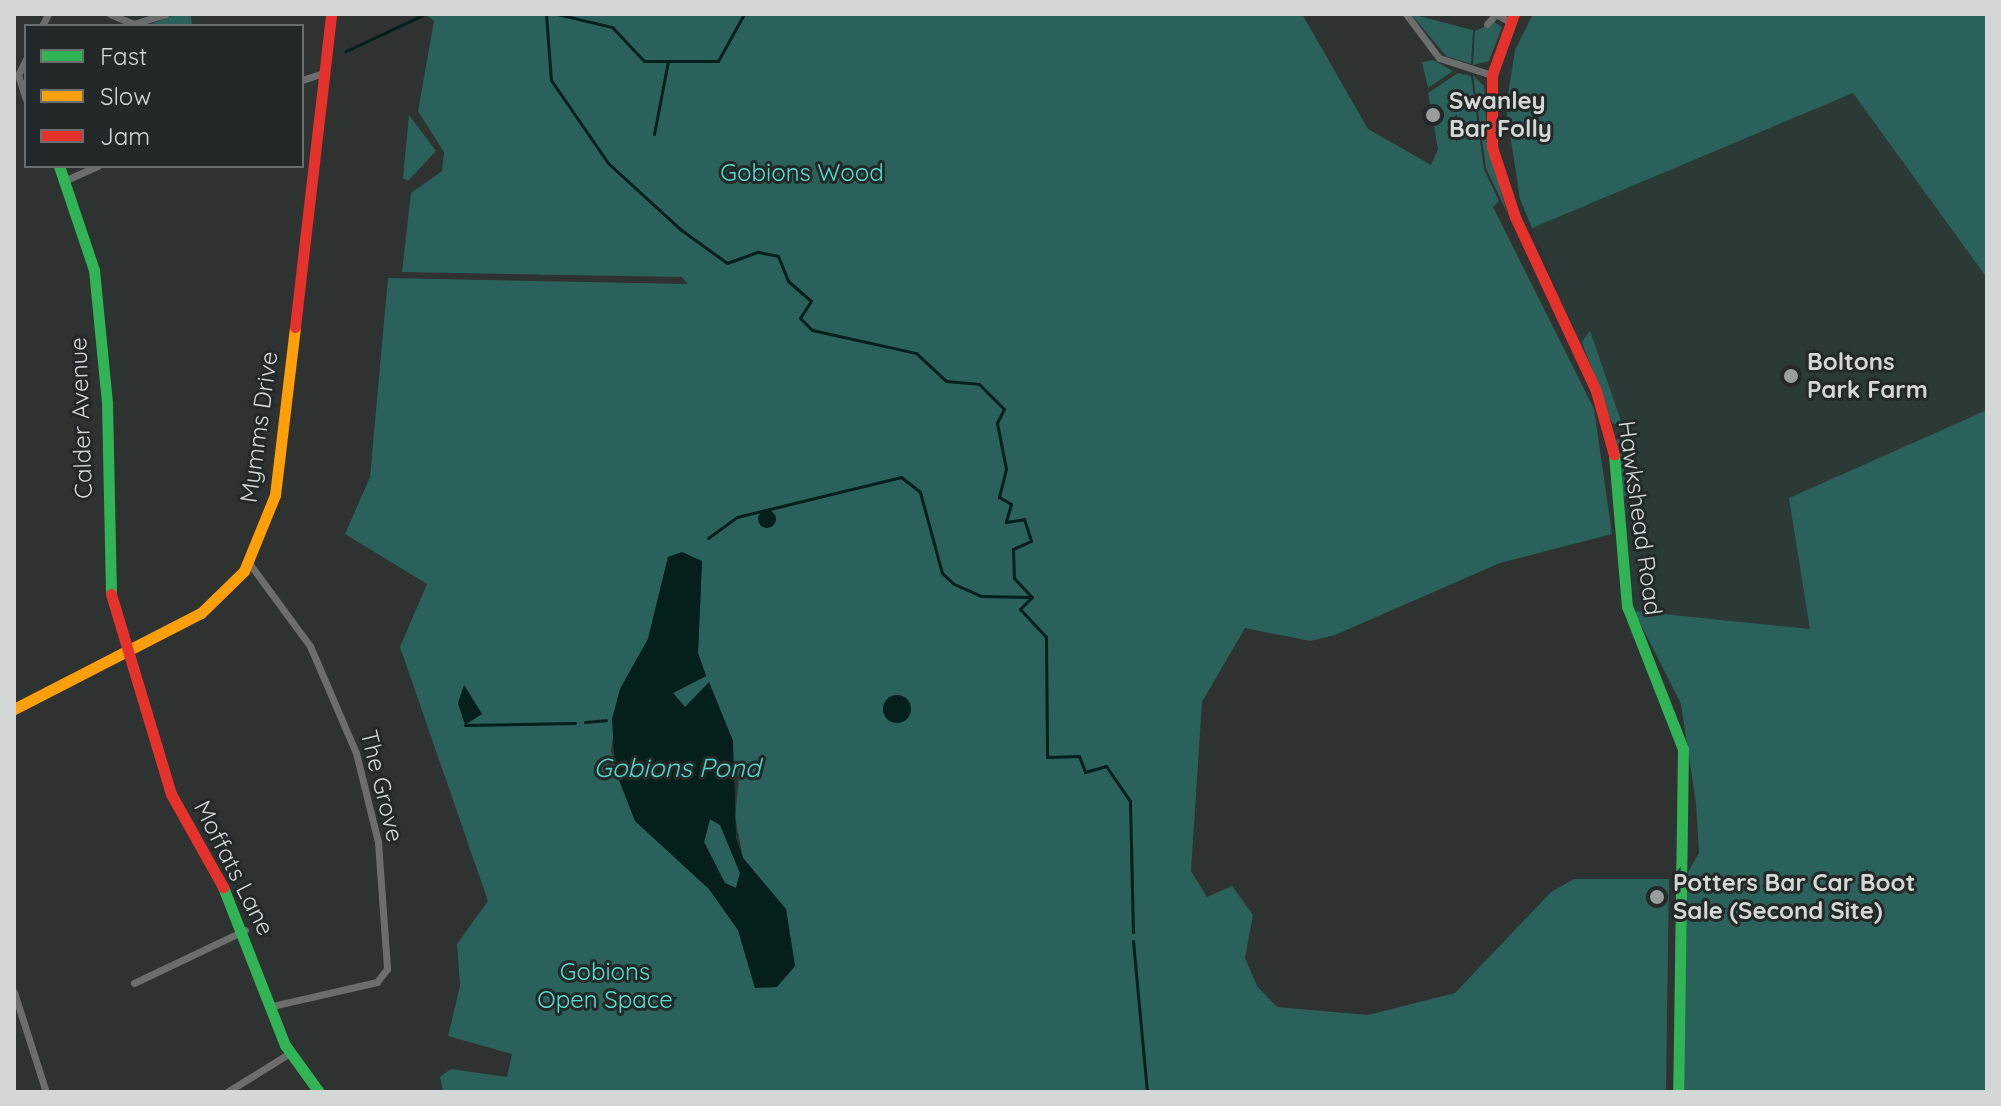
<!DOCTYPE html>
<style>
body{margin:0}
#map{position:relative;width:2001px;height:1106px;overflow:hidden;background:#2e3231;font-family:Quicksand,sans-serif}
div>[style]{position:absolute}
.built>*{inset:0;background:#2c3a37}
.green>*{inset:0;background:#2b615b}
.water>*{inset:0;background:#041f1c}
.round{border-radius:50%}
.stream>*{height:3px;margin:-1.5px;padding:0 1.5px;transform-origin:1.5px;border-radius:1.5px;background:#041f1c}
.street>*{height:7px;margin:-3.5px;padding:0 3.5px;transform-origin:3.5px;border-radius:3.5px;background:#6c6e6d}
.fast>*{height:11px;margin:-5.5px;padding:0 5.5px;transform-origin:5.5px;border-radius:5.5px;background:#30b455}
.slow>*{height:11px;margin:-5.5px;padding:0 5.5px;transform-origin:5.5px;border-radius:5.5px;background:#ff9f0a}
.jam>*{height:11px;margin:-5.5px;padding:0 5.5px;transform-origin:5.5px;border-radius:5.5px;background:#e5322d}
.dots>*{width:22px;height:22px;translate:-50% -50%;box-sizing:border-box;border:4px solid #232928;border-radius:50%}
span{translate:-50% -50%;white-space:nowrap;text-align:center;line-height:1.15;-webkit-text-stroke:6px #232928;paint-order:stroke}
.poi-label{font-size:24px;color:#d3d8d7;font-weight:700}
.left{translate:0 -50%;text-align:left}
.park-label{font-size:24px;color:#53dfd0}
.street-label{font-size:24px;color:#d3d8d7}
.water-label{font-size:26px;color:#4cdaca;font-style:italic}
.frame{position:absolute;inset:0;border:16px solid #d3d8d7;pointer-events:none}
.legend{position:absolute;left:24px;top:24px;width:280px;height:144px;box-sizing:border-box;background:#232928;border:2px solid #696f6e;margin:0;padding:10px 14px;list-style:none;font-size:24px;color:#d3d8d7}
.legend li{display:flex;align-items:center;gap:16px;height:40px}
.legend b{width:40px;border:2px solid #696f6e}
</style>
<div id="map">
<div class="built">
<i style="clip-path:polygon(1853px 93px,1987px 278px,1987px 410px,1789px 498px,1811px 629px,1634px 611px,1612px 423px,1532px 228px)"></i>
</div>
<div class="green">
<i style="clip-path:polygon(177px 14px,191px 16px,192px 26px,146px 26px)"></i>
<i style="clip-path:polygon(evenodd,425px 14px,1302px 14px,1368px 129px,1431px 165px,1438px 149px,1428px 93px,1458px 73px,1471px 76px,1484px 169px,1499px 201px,1493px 207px,1594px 409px,1612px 534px,1500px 563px,1335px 635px,1310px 641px,1245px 628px,1202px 702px,1191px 871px,1207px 897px,1232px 886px,1253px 915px,1245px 958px,1257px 986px,1277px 1007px,1368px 1015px,1455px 993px,1551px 892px,1574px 879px,1669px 879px,1666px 1092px,443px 1092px,440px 1077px,451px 1069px,507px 1077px,512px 1054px,448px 1036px,460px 986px,457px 944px,488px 901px,400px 647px,427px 584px,345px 534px,370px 477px,388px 278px,688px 284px,682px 277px,402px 272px,411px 193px,442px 171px,444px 152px,418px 111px,434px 21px,425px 14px,668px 557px,702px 561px,698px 653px,706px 676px,673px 693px,685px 707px,692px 704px,739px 778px,735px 817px,743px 858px,786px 910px,795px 966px,755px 988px,738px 930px,709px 889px,635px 821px,611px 751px,620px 689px,648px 639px,668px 557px)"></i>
<i style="clip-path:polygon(1411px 14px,1473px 30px,1471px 64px,1446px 56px)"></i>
<i style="clip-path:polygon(1533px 14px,1987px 14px,1987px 278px,1853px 93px,1532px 228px,1520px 199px,1506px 108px,1515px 50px)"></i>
<i style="clip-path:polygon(1494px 22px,1502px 27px,1489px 61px,1473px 65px,1475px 31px)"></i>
<i style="clip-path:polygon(1433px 60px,1453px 71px,1428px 88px,1422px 62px)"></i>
<i style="clip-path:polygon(1473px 75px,1484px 86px,1488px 148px,1508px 215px,1486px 168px)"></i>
<i style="clip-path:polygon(409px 115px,436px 151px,408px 181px,403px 178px)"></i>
<i style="clip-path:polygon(1590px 331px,1623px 427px,1612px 423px,1582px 342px)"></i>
<i style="clip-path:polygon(1987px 410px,1987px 1092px,1684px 1092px,1684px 936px,1688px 872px,1699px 853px,1696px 803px,1681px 704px,1634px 611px,1810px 629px,1789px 498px)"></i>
<i style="clip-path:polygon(1624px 433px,1633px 501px,1623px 495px,1616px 441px)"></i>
<i style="clip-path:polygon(710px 819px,720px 825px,740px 873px,736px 888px,725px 884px,704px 842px)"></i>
</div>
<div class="water">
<i class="round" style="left:758px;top:510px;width:18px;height:18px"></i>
<i style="clip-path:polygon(evenodd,682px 552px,702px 561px,698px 653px,706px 676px,673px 693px,685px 707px,709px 682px,733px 741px,736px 838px,743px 858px,786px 909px,795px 966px,777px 987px,755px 988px,738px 930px,709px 889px,635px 821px,615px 770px,612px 719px,620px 689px,648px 639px,668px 557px,682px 552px,710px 819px,720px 825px,740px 873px,736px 888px,725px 883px,704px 842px,710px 819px)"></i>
<i style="clip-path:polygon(464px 685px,482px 714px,465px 725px,458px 703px)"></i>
<i class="round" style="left:883px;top:695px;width:28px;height:28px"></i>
</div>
<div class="stream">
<i style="left:546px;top:14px;width:66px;rotate:85.7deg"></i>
<i style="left:551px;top:80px;width:101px;rotate:55.5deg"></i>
<i style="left:608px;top:163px;width:98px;rotate:42.5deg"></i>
<i style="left:680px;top:229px;width:58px;rotate:35.9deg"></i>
<i style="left:727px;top:263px;width:33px;rotate:-20deg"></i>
<i style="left:758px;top:252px;width:20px;rotate:11deg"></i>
<i style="left:778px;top:256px;width:27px;rotate:68deg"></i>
<i style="left:788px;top:281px;width:30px;rotate:41deg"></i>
<i style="left:811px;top:301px;width:20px;rotate:123deg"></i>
<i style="left:800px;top:318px;width:17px;rotate:45deg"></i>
<i style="left:812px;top:330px;width:107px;rotate:12.5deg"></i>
<i style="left:916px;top:353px;width:41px;rotate:43deg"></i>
<i style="left:946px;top:381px;width:33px;rotate:5deg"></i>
<i style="left:979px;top:384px;width:35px;rotate:45deg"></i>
<i style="left:1004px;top:409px;width:16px;rotate:117deg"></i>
<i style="left:997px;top:423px;width:47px;rotate:78.9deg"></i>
<i style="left:1006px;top:469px;width:29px;rotate:104deg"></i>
<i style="left:999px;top:497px;width:14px;rotate:30deg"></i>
<i style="left:1011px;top:504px;width:19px;rotate:106deg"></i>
<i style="left:1006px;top:522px;width:18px;rotate:-9deg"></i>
<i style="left:1024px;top:519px;width:23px;rotate:72deg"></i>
<i style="left:1031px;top:541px;width:20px;rotate:156deg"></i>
<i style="left:1013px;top:549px;width:29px;rotate:88deg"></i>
<i style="left:1014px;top:578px;width:26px;rotate:47deg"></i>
<i style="left:1032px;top:597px;width:17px;rotate:135deg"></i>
<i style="left:1020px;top:609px;width:38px;rotate:47deg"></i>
<i style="left:1046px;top:637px;width:120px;rotate:89.5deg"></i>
<i style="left:1047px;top:757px;width:32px;rotate:-2deg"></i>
<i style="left:1079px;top:756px;width:17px;rotate:69deg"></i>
<i style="left:1085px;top:772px;width:22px;rotate:-16deg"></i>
<i style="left:1106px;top:766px;width:42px;rotate:55.6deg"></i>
<i style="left:1130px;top:801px;width:131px;rotate:88.7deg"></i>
<i style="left:557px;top:14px;width:57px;rotate:13.3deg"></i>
<i style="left:612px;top:27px;width:47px;rotate:46.7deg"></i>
<i style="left:644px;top:61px;width:74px"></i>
<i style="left:718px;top:61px;width:54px;rotate:-61deg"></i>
<i style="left:177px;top:26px;width:27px"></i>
<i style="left:346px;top:51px;width:87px;rotate:-25.1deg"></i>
<i style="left:654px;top:134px;width:74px;rotate:-79.1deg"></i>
<i style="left:708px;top:538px;width:36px;rotate:-36deg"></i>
<i style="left:737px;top:517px;width:169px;rotate:-13.7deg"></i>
<i style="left:901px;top:477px;width:24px;rotate:38deg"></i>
<i style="left:920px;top:492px;width:84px;rotate:74.8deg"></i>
<i style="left:942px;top:573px;width:16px;rotate:43deg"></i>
<i style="left:954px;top:584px;width:30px;rotate:24deg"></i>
<i style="left:981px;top:596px;width:51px;rotate:1.1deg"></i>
<i style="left:585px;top:722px;width:21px;rotate:-5deg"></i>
<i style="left:465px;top:725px;width:110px;rotate:-1deg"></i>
<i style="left:1133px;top:941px;width:152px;rotate:84.7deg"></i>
</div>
<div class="street">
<i style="left:110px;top:14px;width:25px;rotate:23deg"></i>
<i style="left:133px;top:24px;width:34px;rotate:-17deg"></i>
<i style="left:1406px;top:14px;width:55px;rotate:53.1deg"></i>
<i style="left:1439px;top:58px;width:56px;rotate:17.8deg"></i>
<i style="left:1496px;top:14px;width:16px;rotate:30deg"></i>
<i style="left:1487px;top:24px;width:13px;rotate:-48deg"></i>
<i style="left:42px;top:26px;width:13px;rotate:-63deg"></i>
<i style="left:18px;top:75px;width:25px;rotate:72deg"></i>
<i style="left:18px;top:75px;width:18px;rotate:-63deg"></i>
<i style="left:302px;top:80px;width:23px;rotate:-18deg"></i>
<i style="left:66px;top:180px;width:35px;rotate:-24deg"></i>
<i style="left:249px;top:563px;width:103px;rotate:53.7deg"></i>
<i style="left:310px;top:646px;width:116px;rotate:66.7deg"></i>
<i style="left:356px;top:753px;width:92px;rotate:76.1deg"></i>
<i style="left:378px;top:842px;width:127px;rotate:85.9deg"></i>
<i style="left:387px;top:969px;width:16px;rotate:128deg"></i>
<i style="left:377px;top:982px;width:108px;rotate:167.1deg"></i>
<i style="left:134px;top:983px;width:123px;rotate:-25.5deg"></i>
<i style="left:14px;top:992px;width:105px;rotate:72.3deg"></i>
<i style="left:227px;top:1092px;width:74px;rotate:-31.8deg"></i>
</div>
<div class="fast">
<i style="left:59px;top:166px;width:110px;rotate:71.4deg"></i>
<i style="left:94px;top:270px;width:134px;rotate:84.4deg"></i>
<i style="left:107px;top:403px;width:191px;rotate:88.8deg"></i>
<i style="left:1614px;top:455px;width:152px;rotate:85.1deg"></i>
<i style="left:1627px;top:606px;width:154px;rotate:68.6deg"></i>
<i style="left:1683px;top:749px;width:343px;rotate:90.8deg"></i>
<i style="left:223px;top:887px;width:170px;rotate:68.6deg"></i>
<i style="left:285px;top:1045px;width:58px;rotate:54.1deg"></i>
</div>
<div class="slow">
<i style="left:14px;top:709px;width:210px;rotate:-27.2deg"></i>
<i style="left:201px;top:613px;width:60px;rotate:-44.3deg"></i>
<i style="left:244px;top:571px;width:82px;rotate:-67.8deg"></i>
<i style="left:275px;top:495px;width:169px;rotate:-83.2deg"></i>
</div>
<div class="jam">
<i style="left:1514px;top:14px;width:65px;rotate:109.8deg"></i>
<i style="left:1492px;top:75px;width:72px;rotate:90deg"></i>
<i style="left:1492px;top:147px;width:74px;rotate:71.8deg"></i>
<i style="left:1515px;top:217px;width:192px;rotate:65deg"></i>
<i style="left:1596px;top:391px;width:66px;rotate:74.3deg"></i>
<i style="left:295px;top:327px;width:315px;rotate:-83.4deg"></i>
<i style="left:111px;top:594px;width:209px;rotate:73.3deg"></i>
<i style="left:171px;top:794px;width:107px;rotate:60.8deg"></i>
</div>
<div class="dots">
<i style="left:1433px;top:115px;background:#999e9d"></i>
<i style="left:1791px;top:376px;background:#999e9d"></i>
<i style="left:1657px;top:897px;background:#999e9d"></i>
</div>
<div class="poi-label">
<span class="left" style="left:1449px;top:115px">Swanley<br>Bar Folly</span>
<span class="left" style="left:1807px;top:376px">Boltons<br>Park Farm</span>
<span class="left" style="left:1673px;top:897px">Potters Bar Car Boot<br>Sale (Second Site)</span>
</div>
<div class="park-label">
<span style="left:802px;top:173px">Gobions Wood</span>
<span style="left:605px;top:986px">Gobions<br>Open Space</span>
</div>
<div class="street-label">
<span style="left:81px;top:418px;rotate:-92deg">Calder Avenue</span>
<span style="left:259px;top:427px;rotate:-82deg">Mymms Drive</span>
<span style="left:1640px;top:518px;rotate:82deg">Hawkshead Road</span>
<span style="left:382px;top:786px;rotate:76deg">The Grove</span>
<span style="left:234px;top:868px;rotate:63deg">Moffats Lane</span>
</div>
<div class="water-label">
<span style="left:677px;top:768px">Gobions Pond</span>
</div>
<div class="frame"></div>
<ul class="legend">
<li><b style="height:10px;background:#30b455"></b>Fast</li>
<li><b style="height:10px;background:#ff9f0a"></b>Slow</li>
<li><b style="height:10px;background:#e5322d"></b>Jam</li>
</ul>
</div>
